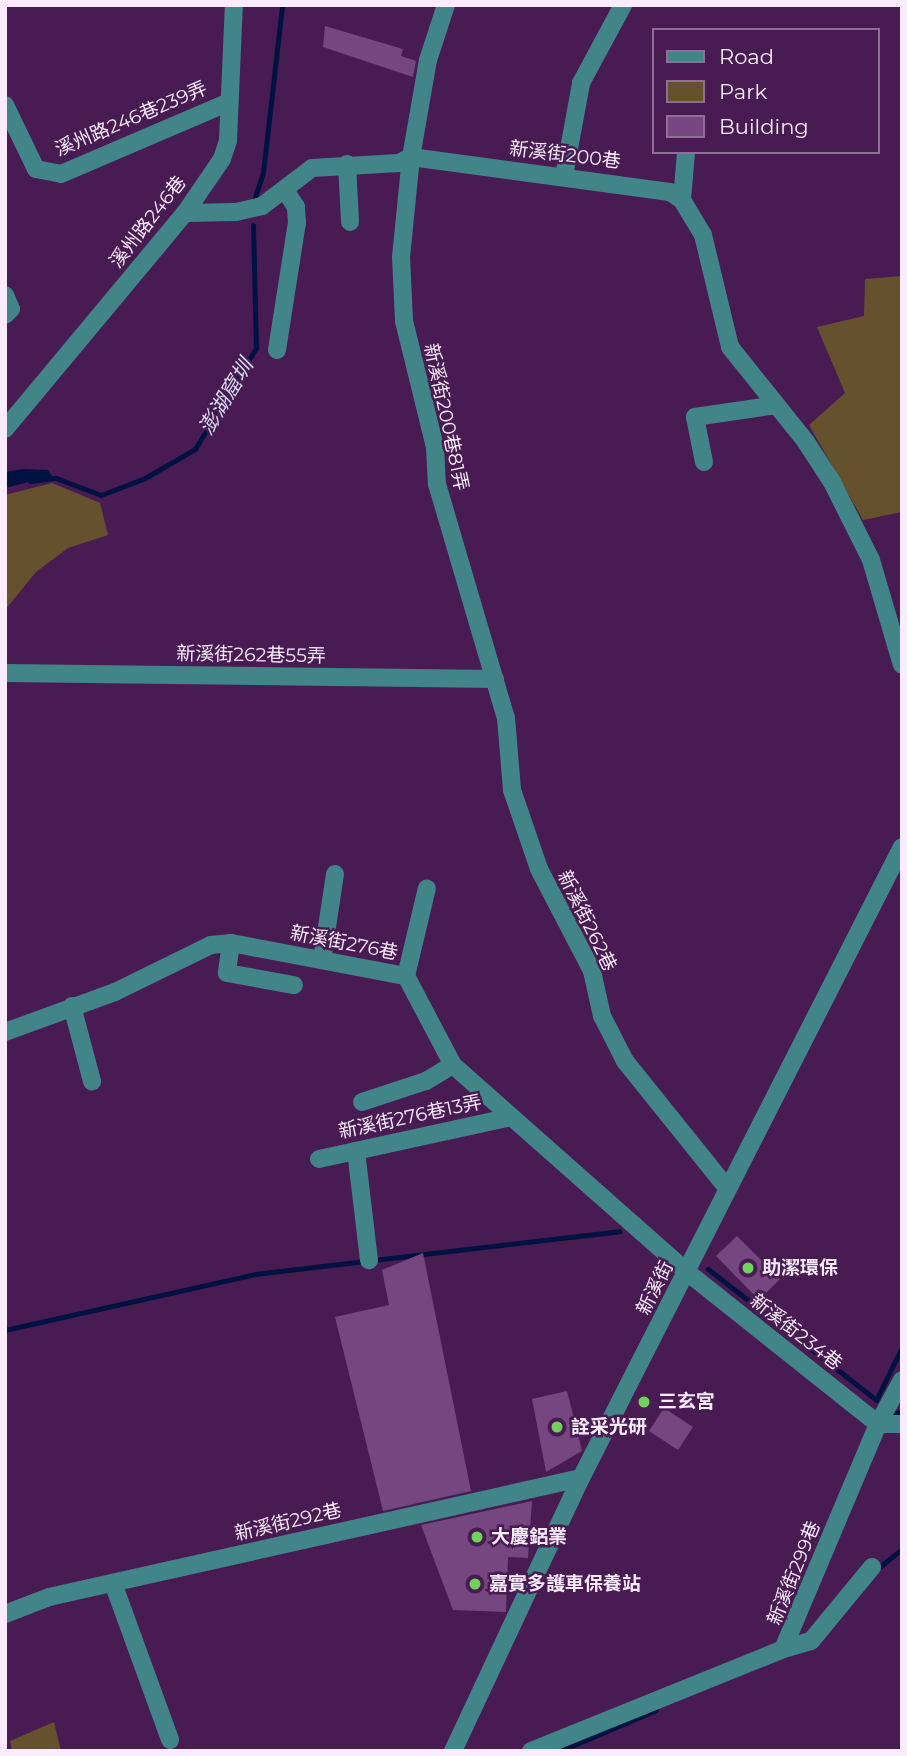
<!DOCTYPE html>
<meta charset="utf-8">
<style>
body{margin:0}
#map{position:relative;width:907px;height:1756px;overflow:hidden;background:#481c52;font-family:Montserrat,"Noto Sans TC",sans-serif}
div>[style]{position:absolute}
.green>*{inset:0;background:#65512e}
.water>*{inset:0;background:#001241}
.stream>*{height:5px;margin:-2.5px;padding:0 2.5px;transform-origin:2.5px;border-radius:2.5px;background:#001241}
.building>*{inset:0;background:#75467f}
.minor>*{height:18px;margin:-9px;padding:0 9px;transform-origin:9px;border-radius:9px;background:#418589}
.dots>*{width:19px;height:19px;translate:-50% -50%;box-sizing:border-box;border:4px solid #481c52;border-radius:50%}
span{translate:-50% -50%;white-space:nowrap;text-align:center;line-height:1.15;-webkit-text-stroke:5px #481c52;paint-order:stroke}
.street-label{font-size:19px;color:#fbebfe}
.poi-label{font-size:19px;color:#fbebfe;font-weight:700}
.left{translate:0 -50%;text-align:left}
.water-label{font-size:21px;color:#d4deef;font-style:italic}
.frame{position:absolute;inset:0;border:7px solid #fbebfe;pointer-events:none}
.legend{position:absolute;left:652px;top:28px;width:228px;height:126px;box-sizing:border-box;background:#481c52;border:2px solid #906f97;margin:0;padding:9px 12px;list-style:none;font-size:21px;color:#fbebfe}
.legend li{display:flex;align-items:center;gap:14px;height:35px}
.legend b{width:35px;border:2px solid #906f97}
</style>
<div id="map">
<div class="green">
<i style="clip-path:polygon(902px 276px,902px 512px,863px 520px,809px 425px,845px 393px,817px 327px,864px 316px,865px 279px)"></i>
<i style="clip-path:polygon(52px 483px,100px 503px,108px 535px,68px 548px,36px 572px,5px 610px,5px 495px)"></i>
<i style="clip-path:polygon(54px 1722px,61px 1751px,12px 1751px,10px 1741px)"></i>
</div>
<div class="water">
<i style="clip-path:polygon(23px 469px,48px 470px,52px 476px,5px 488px,5px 472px)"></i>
</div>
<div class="stream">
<i style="left:255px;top:197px;width:25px;rotate:-72deg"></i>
<i style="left:263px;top:173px;width:169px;rotate:-83.5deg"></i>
<i style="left:30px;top:481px;width:26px;rotate:-7deg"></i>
<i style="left:56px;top:478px;width:48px;rotate:20.7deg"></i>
<i style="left:101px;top:495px;width:47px;rotate:-21.1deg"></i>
<i style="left:145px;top:478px;width:58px;rotate:-30.1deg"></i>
<i style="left:195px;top:449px;width:118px;rotate:-58.9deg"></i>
<i style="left:256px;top:348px;width:123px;rotate:-91.4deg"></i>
<i style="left:708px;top:1269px;width:213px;rotate:37.9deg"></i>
<i style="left:876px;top:1400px;width:59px;rotate:-63.9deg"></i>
<i style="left:5px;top:1330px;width:256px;rotate:-12.6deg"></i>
<i style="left:255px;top:1274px;width:367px;rotate:-6.7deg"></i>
<i style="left:894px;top:1414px;width:9px;rotate:-21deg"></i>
<i style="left:877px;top:1569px;width:32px;rotate:-39deg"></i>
<i style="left:560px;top:1751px;width:104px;rotate:-23.1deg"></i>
</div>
<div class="building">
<i style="clip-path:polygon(325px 26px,403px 49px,401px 56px,416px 61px,413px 77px,323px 47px)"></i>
<i style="clip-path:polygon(737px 1236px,780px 1279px,759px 1300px,716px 1256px)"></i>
<i style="clip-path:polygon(423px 1253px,471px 1491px,383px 1511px,335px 1317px,389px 1305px,382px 1270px)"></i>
<i style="clip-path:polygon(567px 1391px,582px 1451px,546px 1472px,532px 1399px)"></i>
<i style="clip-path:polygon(664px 1408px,693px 1427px,678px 1450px,649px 1431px)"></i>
<i style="clip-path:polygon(532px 1501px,528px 1558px,508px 1557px,506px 1612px,453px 1610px,421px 1525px)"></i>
</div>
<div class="minor">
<i style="left:446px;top:5px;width:58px;rotate:108.1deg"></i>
<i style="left:428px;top:60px;width:98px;rotate:99.9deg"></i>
<i style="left:411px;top:157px;width:100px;rotate:95.7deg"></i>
<i style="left:401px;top:257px;width:64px;rotate:87.3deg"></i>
<i style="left:404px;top:321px;width:130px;rotate:76.2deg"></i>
<i style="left:435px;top:447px;width:37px;rotate:87deg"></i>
<i style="left:437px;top:484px;width:244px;rotate:73.6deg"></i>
<i style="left:506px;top:718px;width:72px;rotate:85.2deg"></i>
<i style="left:512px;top:790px;width:83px;rotate:71.1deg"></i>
<i style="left:539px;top:869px;width:115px;rotate:62.5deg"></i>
<i style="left:592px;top:971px;width:46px;rotate:77.5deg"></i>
<i style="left:602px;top:1016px;width:51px;rotate:62.9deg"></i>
<i style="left:625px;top:1061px;width:163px;rotate:51.2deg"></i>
<i style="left:5px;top:105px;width:71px;rotate:64.2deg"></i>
<i style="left:36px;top:169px;width:25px;rotate:11deg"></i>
<i style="left:61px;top:174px;width:183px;rotate:-23.2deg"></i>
<i style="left:347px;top:164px;width:58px;rotate:87deg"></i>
<i style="left:564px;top:176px;width:95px;rotate:-79.6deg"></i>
<i style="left:581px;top:83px;width:89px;rotate:-61.7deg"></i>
<i style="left:682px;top:200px;width:48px;rotate:-85.2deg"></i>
<i style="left:185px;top:213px;width:51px;rotate:-1.1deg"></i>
<i style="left:236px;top:212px;width:27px;rotate:-13deg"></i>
<i style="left:262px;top:206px;width:63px;rotate:-37.2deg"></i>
<i style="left:312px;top:168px;width:87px;rotate:-3.3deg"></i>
<i style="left:399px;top:163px;width:13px;rotate:-27deg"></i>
<i style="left:411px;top:157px;width:261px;rotate:7.7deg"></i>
<i style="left:670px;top:192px;width:14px;rotate:34deg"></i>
<i style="left:682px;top:200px;width:41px;rotate:59deg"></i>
<i style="left:703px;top:235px;width:115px;rotate:76.4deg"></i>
<i style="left:730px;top:347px;width:122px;rotate:51.3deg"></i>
<i style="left:806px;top:442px;width:48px;rotate:57deg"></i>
<i style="left:832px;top:482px;width:87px;rotate:63.4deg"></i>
<i style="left:871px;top:560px;width:109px;rotate:73.6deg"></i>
<i style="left:5px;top:295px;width:15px;rotate:67deg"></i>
<i style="left:11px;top:309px;width:8px;rotate:135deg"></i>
<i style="left:277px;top:350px;width:129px;rotate:-81.1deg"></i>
<i style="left:297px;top:223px;width:16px;rotate:-94deg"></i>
<i style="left:296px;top:207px;width:20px;rotate:-123deg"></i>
<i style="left:5px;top:429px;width:281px;rotate:-50.2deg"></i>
<i style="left:185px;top:213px;width:65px;rotate:-55.6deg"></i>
<i style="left:222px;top:159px;width:20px;rotate:-72deg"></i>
<i style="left:228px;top:140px;width:135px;rotate:-87.5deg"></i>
<i style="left:704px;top:462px;width:46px;rotate:-101.3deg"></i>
<i style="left:695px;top:417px;width:82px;rotate:-8.4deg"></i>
<i style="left:5px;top:673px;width:490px;rotate:0.7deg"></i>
<i style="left:231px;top:943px;width:30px;rotate:98deg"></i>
<i style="left:227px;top:973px;width:68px;rotate:10.2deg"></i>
<i style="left:322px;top:960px;width:87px;rotate:-81.4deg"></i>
<i style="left:406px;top:976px;width:90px;rotate:-76.6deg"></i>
<i style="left:72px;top:1006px;width:78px;rotate:75.1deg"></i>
<i style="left:5px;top:1032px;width:117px;rotate:-20deg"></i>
<i style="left:115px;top:992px;width:107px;rotate:-26.1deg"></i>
<i style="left:211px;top:945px;width:20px;rotate:-6deg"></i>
<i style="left:231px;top:943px;width:178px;rotate:10.7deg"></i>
<i style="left:406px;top:976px;width:101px;rotate:62.2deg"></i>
<i style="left:453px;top:1065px;width:312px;rotate:41.5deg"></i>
<i style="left:687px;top:1272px;width:244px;rotate:38.5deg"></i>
<i style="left:878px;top:1424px;width:24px"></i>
<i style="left:362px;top:1102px;width:67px;rotate:-18.2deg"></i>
<i style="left:426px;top:1081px;width:31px;rotate:-31deg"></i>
<i style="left:356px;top:1151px;width:110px;rotate:83.2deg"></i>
<i style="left:319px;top:1159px;width:197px;rotate:-12.3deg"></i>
<i style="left:113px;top:1583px;width:167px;rotate:70deg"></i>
<i style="left:5px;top:1614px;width:47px;rotate:-21.1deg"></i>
<i style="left:49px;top:1597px;width:545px;rotate:-12.61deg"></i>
<i style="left:783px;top:1649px;width:29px;rotate:-16deg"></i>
<i style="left:811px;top:1641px;width:96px;rotate:-50.5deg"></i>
<i style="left:453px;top:1751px;width:302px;rotate:-64.9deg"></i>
<i style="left:581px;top:1478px;width:708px;rotate:-63.04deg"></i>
<i style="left:531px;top:1751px;width:272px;rotate:-22deg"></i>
<i style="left:783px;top:1649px;width:244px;rotate:-67.1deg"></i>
<i style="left:878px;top:1424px;width:50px;rotate:-61.4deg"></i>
</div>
<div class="dots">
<i style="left:748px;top:1268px;background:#71d25e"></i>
<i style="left:644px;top:1402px;background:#71d25e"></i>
<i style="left:557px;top:1427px;background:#71d25e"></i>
<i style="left:477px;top:1537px;background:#71d25e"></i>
<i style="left:475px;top:1584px;background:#71d25e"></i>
</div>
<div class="street-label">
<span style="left:131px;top:119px;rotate:-23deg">溪州路246巷239弄</span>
<span style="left:565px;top:155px;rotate:7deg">新溪街200巷</span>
<span style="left:148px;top:222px;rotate:-52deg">溪州路246巷</span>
<span style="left:446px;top:417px;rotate:78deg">新溪街200巷81弄</span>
<span style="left:251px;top:655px;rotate:1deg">新溪街262巷55弄</span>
<span style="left:587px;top:921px;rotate:64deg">新溪街262巷</span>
<span style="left:344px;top:943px;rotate:11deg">新溪街276巷</span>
<span style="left:410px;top:1117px;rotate:-12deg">新溪街276巷13弄</span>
<span style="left:655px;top:1288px;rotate:-63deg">新溪街</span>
<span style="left:796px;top:1332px;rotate:38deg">新溪街234巷</span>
<span style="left:288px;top:1522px;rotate:-13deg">新溪街292巷</span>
<span style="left:794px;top:1573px;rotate:-68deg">新溪街299巷</span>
</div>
<div class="poi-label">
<span class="left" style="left:762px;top:1268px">助潔環保</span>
<span class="left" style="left:658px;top:1402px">三玄宮</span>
<span class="left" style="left:571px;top:1427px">詮采光研</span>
<span class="left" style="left:491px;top:1537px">大慶鋁業</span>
<span class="left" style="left:489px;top:1584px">嘉實多護車保養站</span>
</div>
<div class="water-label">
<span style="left:226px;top:397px;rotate:-59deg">澎湖窟圳</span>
</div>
<div class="frame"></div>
<ul class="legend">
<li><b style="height:9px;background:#418589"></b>Road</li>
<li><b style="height:19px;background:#65512e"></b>Park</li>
<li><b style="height:19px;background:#75467f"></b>Building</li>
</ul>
</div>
